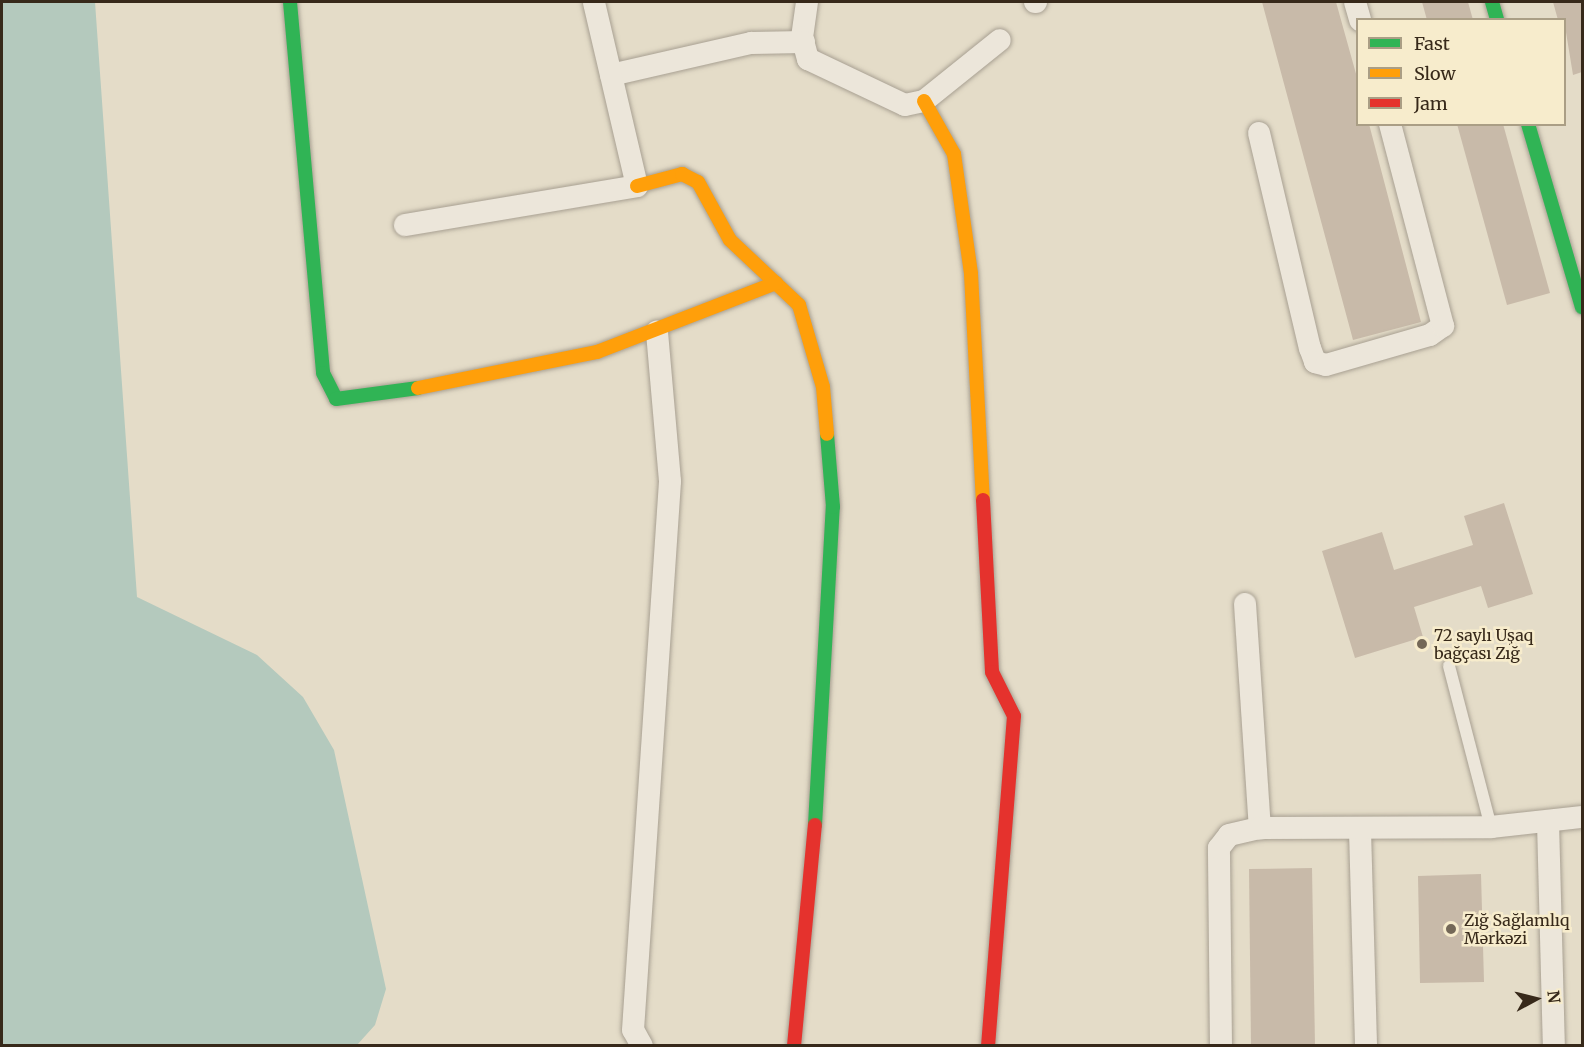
<!DOCTYPE html>
<meta charset="utf-8">
<style>
body{margin:0}
#map{position:relative;width:1584px;height:1047px;overflow:hidden;background:#e4dcc8;font-family:Merriweather,serif}
div>[style]{position:absolute}
.water>*{inset:0;background:#b4c9bd}
.building>*{inset:0;background:#c8baa9}
.roads{filter:drop-shadow(0 0 2px #a8a092) drop-shadow(0 0 2px #a8a092)}
.lane>*{height:12px;margin:-6px;padding:0 6px;transform-origin:6px;border-radius:6px;background:#ece6da}
.street>*{height:22px;margin:-11px;padding:0 11px;transform-origin:11px;border-radius:11px;background:#ece6da}
.fast>*{height:14px;margin:-7px;padding:0 7px;transform-origin:7px;border-radius:7px;background:#30b455}
.slow>*{height:14px;margin:-7px;padding:0 7px;transform-origin:7px;border-radius:7px;background:#ff9f0a}
.jam>*{height:14px;margin:-7px;padding:0 7px;transform-origin:7px;border-radius:7px;background:#e5322d}
.dots>*{width:16px;height:16px;translate:-50% -50%;box-sizing:border-box;border:3px solid #f7eccc;border-radius:50%}
span{translate:-50% -50%;white-space:nowrap;text-align:center;line-height:1.15;-webkit-text-stroke:5px #f7eccc;paint-order:stroke}
.poi-label{font-size:16px;color:#37291a}
.left{translate:0 -50%;text-align:left}
.frame{position:absolute;inset:0;border:3px solid #37291a;pointer-events:none}
.legend{position:absolute;left:1356px;top:18px;width:210px;height:108px;box-sizing:border-box;background:#f7eccc;border:2px solid #aa9e85;margin:0;padding:8px 10px;list-style:none;font-size:18px;color:#37291a}
.legend li{display:flex;align-items:center;gap:12px;height:30px}
.legend b{width:30px;border:2px solid #aa9e85}
.north{position:absolute;left:1506px;top:969px;width:60px;height:60px;-webkit-text-stroke:4px #f7eccc;paint-order:stroke;rotate:83deg;font-size:16px;font-weight:700;line-height:24px;text-align:center;color:#37291a}
.north::after{content:'';display:block;margin:auto;width:21px;height:27px;background:#37291a;clip-path:polygon(50% 0,100% 100%,50% 72%,0 100%)}
</style>
<div id="map">
<div class="water">
<i style="clip-path:polygon(2px 2px,95px 2px,137px 597px,257px 655px,303px 697px,334px 750px,386px 989px,375px 1025px,357px 1045px,2px 1045px)"></i>
</div>
<div class="building">
<i style="clip-path:polygon(1262px 2px,1336px 2px,1358px 81px,1358px 124px,1369px 124px,1421px 322px,1353px 340px)"></i>
<i style="clip-path:polygon(1422px 2px,1468px 2px,1473px 20px,1427px 20px)"></i>
<i style="clip-path:polygon(1553px 2px,1582px 2px,1582px 72px,1573px 75px,1564px 20px,1558px 20px)"></i>
<i style="clip-path:polygon(1457px 124px,1503px 124px,1550px 293px,1507px 305px)"></i>
<i style="clip-path:polygon(1504px 503px,1533px 594px,1488px 608px,1481px 586px,1414px 607px,1423px 637px,1355px 658px,1322px 551px,1382px 532px,1394px 570px,1473px 545px,1464px 516px)"></i>
<i style="clip-path:polygon(1312px 868px,1315px 1046px,1251px 1046px,1249px 869px)"></i>
<i style="clip-path:polygon(1481px 874px,1484px 982px,1420px 983px,1418px 876px)"></i>
</div>
<div class="roads">
<div class="lane">
<i style="left:1449px;top:666px;width:166px;rotate:75.4deg"></i>
</div>
<div class="street">
<i style="left:807px;top:2px;width:35px;rotate:98deg"></i>
<i style="left:802px;top:37px;width:23px;rotate:75deg"></i>
<i style="left:808px;top:59px;width:107px;rotate:25.4deg"></i>
<i style="left:905px;top:105px;width:19px;rotate:-12deg"></i>
<i style="left:924px;top:101px;width:97px;rotate:-38.8deg"></i>
<i style="left:1035px;top:2px;width:1px"></i>
<i style="left:1355px;top:2px;width:19px;rotate:74deg"></i>
<i style="left:611px;top:75px;width:144px;rotate:-12.9deg"></i>
<i style="left:751px;top:43px;width:53px;rotate:-1.1deg"></i>
<i style="left:1259px;top:133px;width:221px;rotate:76.7deg"></i>
<i style="left:1310px;top:348px;width:15px;rotate:70deg"></i>
<i style="left:1315px;top:362px;width:11px;rotate:15deg"></i>
<i style="left:1326px;top:365px;width:108px;rotate:-16.1deg"></i>
<i style="left:1430px;top:335px;width:16px;rotate:-35deg"></i>
<i style="left:1443px;top:326px;width:209px;rotate:-104.7deg"></i>
<i style="left:405px;top:225px;width:235px;rotate:-9.5deg"></i>
<i style="left:637px;top:186px;width:189px;rotate:-103.2deg"></i>
<i style="left:1245px;top:604px;width:225px;rotate:86.2deg"></i>
<i style="left:1548px;top:822px;width:224px;rotate:88.5deg"></i>
<i style="left:1360px;top:830px;width:216px;rotate:88.4deg"></i>
<i style="left:642px;top:1046px;width:18px;rotate:-119deg"></i>
<i style="left:633px;top:1030px;width:550px;rotate:-86.14deg"></i>
<i style="left:670px;top:481px;width:150px;rotate:-95deg"></i>
<i style="left:1221px;top:1046px;width:198px;rotate:-90.6deg"></i>
<i style="left:1219px;top:848px;width:16px;rotate:-52deg"></i>
<i style="left:1229px;top:835px;width:32px;rotate:-13deg"></i>
<i style="left:1260px;top:828px;width:231px;rotate:-0.2deg"></i>
<i style="left:1491px;top:827px;width:92px;rotate:-6.3deg"></i>
</div>
<div class="fast">
<i style="left:290px;top:2px;width:372px;rotate:84.9deg"></i>
<i style="left:323px;top:373px;width:29px;rotate:63deg"></i>
<i style="left:336px;top:399px;width:83px;rotate:-7.6deg"></i>
<i style="left:1492px;top:2px;width:19px;rotate:74deg"></i>
<i style="left:1528px;top:124px;width:191px;rotate:73.6deg"></i>
<i style="left:815px;top:825px;width:319px;rotate:-86.8deg"></i>
<i style="left:833px;top:507px;width:73px;rotate:-94.7deg"></i>
</div>
<div class="slow">
<i style="left:924px;top:101px;width:61px;rotate:60.5deg"></i>
<i style="left:954px;top:154px;width:121px;rotate:81.9deg"></i>
<i style="left:971px;top:274px;width:226px;rotate:87deg"></i>
<i style="left:637px;top:186px;width:47px;rotate:-14.9deg"></i>
<i style="left:682px;top:174px;width:18px;rotate:27deg"></i>
<i style="left:698px;top:182px;width:66px;rotate:61.1deg"></i>
<i style="left:730px;top:240px;width:95px;rotate:43.3deg"></i>
<i style="left:799px;top:305px;width:85px;rotate:73.7deg"></i>
<i style="left:823px;top:387px;width:47px;rotate:85.1deg"></i>
<i style="left:418px;top:388px;width:183px;rotate:-11.4deg"></i>
<i style="left:597px;top:352px;width:192px;rotate:-21.1deg"></i>
</div>
<div class="jam">
<i style="left:983px;top:500px;width:172px;rotate:87deg"></i>
<i style="left:992px;top:672px;width:49px;rotate:63.4deg"></i>
<i style="left:1014px;top:716px;width:331px;rotate:94.5deg"></i>
<i style="left:794px;top:1046px;width:222px;rotate:-84.6deg"></i>
</div>
</div>
<div class="dots">
<i style="left:1422px;top:644px;background:#746857"></i>
<i style="left:1451px;top:929px;background:#746857"></i>
</div>
<div class="poi-label">
<span class="left" style="left:1434px;top:644px">72 saylı Uşaq<br>bağçası Zığ</span>
<span class="left" style="left:1464px;top:929px">Zığ Sağlamlıq<br>Mərkəzi</span>
</div>
<div class="frame"></div>
<ul class="legend">
<li><b style="height:8px;background:#30b455"></b>Fast</li>
<li><b style="height:8px;background:#ff9f0a"></b>Slow</li>
<li><b style="height:8px;background:#e5322d"></b>Jam</li>
</ul>
<div class="north">N</div>
</div>
